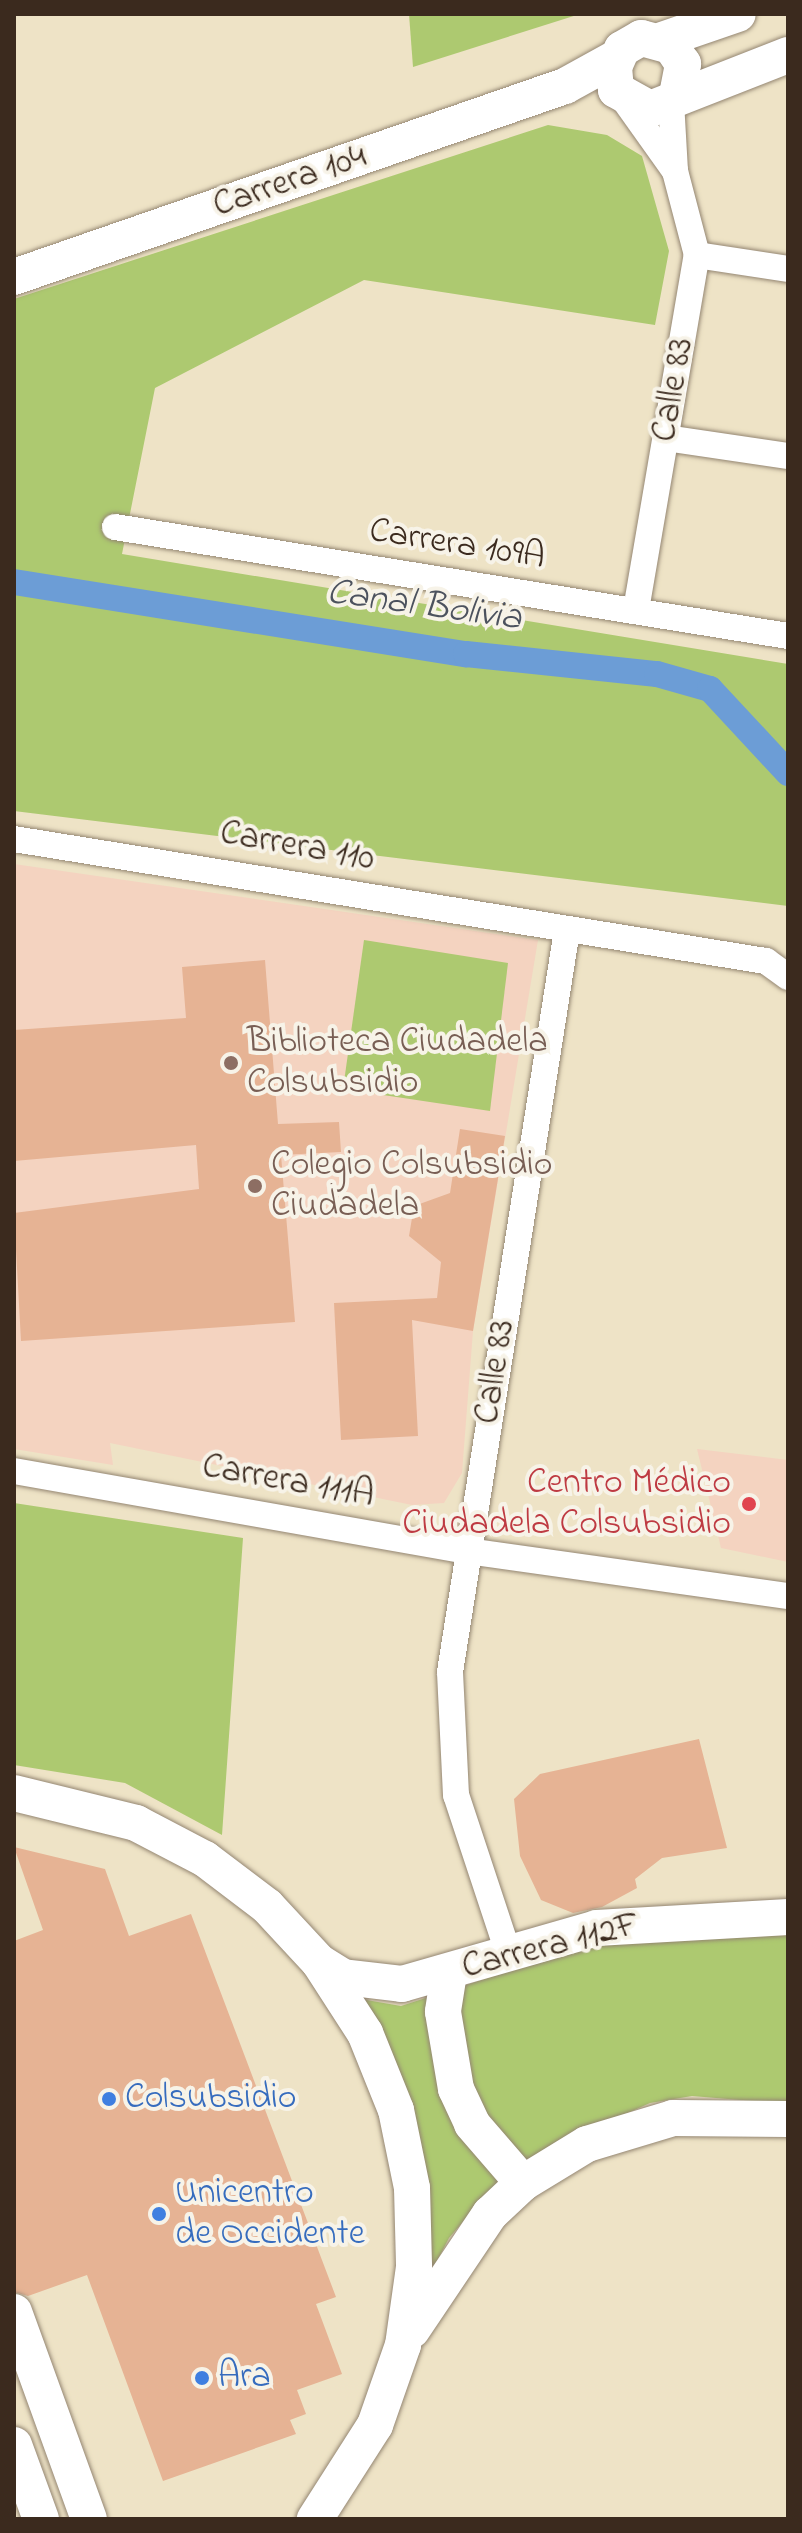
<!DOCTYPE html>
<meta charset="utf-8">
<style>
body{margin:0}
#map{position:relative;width:802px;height:2533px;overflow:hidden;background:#eee3c6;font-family:"Indie Flower",sans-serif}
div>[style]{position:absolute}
.built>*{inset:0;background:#f4d3c0}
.green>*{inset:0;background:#adc970}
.canal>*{height:26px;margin:-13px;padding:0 13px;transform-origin:13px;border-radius:13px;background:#6c9dd6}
.building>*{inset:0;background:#e6b394}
.roads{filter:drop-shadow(0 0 2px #948672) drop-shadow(0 0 2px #948672)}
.street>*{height:26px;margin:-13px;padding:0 13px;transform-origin:13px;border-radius:13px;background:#fff}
.secondary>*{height:36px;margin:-18px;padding:0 18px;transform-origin:18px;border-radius:18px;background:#fff}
.dots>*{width:22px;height:22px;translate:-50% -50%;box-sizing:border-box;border:4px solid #f7f3e8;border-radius:50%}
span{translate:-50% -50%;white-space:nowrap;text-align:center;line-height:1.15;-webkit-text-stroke:8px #f7f3e8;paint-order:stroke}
.street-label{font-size:36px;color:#3b2a1e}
.education-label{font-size:36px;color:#785e54}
.left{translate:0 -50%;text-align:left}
.health-label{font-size:36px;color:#be3a42}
.right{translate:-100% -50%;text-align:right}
.shop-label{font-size:36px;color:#366cbe}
.water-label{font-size:38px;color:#4c525e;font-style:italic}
.frame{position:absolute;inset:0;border:16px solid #3b2a1e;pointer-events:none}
</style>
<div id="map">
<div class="built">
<i style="clip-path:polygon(14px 864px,538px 940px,473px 1331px,462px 1473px,444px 1503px,412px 1505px,110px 1443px,113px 1465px,14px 1449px)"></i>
<i style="clip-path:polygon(697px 1449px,788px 1460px,788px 1562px,721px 1548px)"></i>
</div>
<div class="green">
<i style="clip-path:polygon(409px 14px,580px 14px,413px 67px)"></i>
<i style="clip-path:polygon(548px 125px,607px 135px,642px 156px,669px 251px,655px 325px,364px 280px,155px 388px,122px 554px,788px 664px,788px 906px,14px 811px,14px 299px)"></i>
<i style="clip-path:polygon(364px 940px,508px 963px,490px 1111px,343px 1089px)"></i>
<i style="clip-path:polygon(14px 1503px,243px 1538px,222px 1835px,125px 1783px,14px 1765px)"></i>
<i style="clip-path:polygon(788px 1935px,788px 2104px,692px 2096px,650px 2103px,590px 2130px,484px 2197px,449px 2238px,423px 2288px,355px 1998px,401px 2006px,589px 1945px)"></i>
</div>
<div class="canal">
<i style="left:14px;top:582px;width:458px;rotate:9.1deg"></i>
<i style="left:466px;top:654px;width:192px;rotate:6deg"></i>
<i style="left:657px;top:674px;width:55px;rotate:15.8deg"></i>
<i style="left:710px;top:689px;width:115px;rotate:47.1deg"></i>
</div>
<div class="building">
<i style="clip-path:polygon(265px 960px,278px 1124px,339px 1122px,341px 1152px,281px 1155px,295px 1322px,21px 1341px,14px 1213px,199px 1189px,196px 1145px,14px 1161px,14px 1030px,186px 1018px,182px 967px)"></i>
<i style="clip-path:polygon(460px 1129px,505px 1136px,473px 1331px,412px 1320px,418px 1436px,341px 1440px,334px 1303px,437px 1298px,441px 1262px,409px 1236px,414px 1206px,450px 1193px)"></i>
<i style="clip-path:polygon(699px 1739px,727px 1848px,662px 1858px,635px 1879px,637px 1888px,602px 1907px,573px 1913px,541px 1900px,520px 1856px,514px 1799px,540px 1774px)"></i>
<i style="clip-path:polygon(14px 1847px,105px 1869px,129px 1936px,191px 1914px,336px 2297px,316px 2304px,342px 2374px,297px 2390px,306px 2414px,290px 2420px,296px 2434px,163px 2481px,87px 2275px,28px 2296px,14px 2292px,14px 1941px,43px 1930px)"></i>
</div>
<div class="roads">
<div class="street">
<i style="left:625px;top:101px;width:86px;rotate:54.5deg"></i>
<i style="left:697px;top:255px;width:92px;rotate:8.7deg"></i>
<i style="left:666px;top:438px;width:123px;rotate:8.4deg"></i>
<i style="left:115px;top:527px;width:682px;rotate:9.2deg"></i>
<i style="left:636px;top:610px;width:360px;rotate:-80.3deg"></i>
<i style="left:697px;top:255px;width:87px;rotate:-104.7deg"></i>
<i style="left:675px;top:171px;width:69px;rotate:-93.3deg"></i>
<i style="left:14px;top:839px;width:762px;rotate:9.22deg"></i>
<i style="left:766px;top:961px;width:27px;rotate:36deg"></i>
<i style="left:14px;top:1471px;width:460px;rotate:10deg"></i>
<i style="left:467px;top:1551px;width:324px;rotate:8deg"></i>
<i style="left:508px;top:1952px;width:165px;rotate:-108.3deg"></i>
<i style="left:456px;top:1795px;width:123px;rotate:-92.8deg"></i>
<i style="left:450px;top:1672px;width:751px;rotate:-81.04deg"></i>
</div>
<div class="secondary">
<i style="left:662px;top:40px;width:80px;rotate:-18.9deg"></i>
<i style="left:677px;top:95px;width:32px;rotate:-79deg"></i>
<i style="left:683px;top:64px;width:22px;rotate:-124deg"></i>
<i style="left:671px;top:46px;width:31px;rotate:-165deg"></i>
<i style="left:641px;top:38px;width:22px;rotate:150deg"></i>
<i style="left:622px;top:49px;width:20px;rotate:114deg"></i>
<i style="left:614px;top:67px;width:23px;rotate:85deg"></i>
<i style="left:616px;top:90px;width:39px;rotate:29deg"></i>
<i style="left:650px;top:109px;width:148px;rotate:-21.4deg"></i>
<i style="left:14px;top:277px;width:583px;rotate:-19.12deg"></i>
<i style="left:565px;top:86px;width:58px;rotate:-28.8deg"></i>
<i style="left:14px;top:1793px;width:126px;rotate:13.8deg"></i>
<i style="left:136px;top:1823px;width:78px;rotate:27.6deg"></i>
<i style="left:205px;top:1859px;width:78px;rotate:37.2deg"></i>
<i style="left:267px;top:1906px;width:76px;rotate:47.1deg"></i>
<i style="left:319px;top:1962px;width:85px;rotate:57.1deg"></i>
<i style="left:365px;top:2033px;width:83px;rotate:68.1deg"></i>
<i style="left:396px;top:2110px;width:80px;rotate:78.4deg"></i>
<i style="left:412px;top:2188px;width:79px;rotate:88.5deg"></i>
<i style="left:414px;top:2267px;width:79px;rotate:98deg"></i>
<i style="left:403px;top:2345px;width:85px;rotate:109.3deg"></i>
<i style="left:375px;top:2425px;width:112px;rotate:122.6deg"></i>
<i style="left:319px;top:1962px;width:28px;rotate:32deg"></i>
<i style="left:343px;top:1977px;width:59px;rotate:6.8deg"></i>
<i style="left:402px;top:1984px;width:203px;rotate:-16deg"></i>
<i style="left:597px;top:1928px;width:191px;rotate:-3.3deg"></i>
<i style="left:449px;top:1973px;width:39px;rotate:99deg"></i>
<i style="left:443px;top:2012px;width:78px;rotate:80.4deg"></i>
<i style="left:456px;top:2089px;width:38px;rotate:65deg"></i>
<i style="left:472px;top:2124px;width:78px;rotate:49.2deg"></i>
<i style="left:14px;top:2312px;width:220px;rotate:70.1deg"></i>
<i style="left:412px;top:2330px;width:140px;rotate:-56.1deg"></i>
<i style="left:490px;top:2214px;width:45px;rotate:-43.2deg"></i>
<i style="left:523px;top:2183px;width:75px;rotate:-31.4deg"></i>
<i style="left:587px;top:2144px;width:90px;rotate:-16.8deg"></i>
<i style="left:673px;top:2118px;width:115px;rotate:0.5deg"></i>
<i style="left:14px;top:2445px;width:79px;rotate:70deg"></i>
</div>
</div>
<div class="dots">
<i style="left:231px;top:1063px;background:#8d6e63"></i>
<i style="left:255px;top:1186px;background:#8d6e63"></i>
<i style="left:749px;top:1504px;background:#e0444e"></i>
<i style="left:109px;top:2099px;background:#3f7fe0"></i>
<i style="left:159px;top:2214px;background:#3f7fe0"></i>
<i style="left:202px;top:2378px;background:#3f7fe0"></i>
</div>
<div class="street-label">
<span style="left:290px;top:182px;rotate:-19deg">Carrera 104</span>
<span style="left:674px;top:390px;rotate:-80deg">Calle 83</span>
<span style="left:457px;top:545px;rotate:9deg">Carrera 109A</span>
<span style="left:297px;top:847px;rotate:10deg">Carrera 110</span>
<span style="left:496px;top:1372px;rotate:-81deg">Calle 83</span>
<span style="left:288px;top:1482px;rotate:10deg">Carrera 111A</span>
<span style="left:551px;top:1947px;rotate:-14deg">Carrera 112F</span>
</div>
<div class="education-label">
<span class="left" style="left:247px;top:1063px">Biblioteca Ciudadela<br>Colsubsidio</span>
<span class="left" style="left:271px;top:1186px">Colegio Colsubsidio<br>Ciudadela</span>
</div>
<div class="health-label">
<span class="right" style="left:731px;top:1504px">Centro Médico<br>Ciudadela Colsubsidio</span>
</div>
<div class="shop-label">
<span class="left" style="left:125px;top:2099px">Colsubsidio</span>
<span class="left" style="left:175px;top:2214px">Unicentro<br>de Occidente</span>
<span class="left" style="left:218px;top:2378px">Ara</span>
</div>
<div class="water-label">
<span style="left:424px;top:607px;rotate:8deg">Canal Bolivia</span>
</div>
<div class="frame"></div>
</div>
